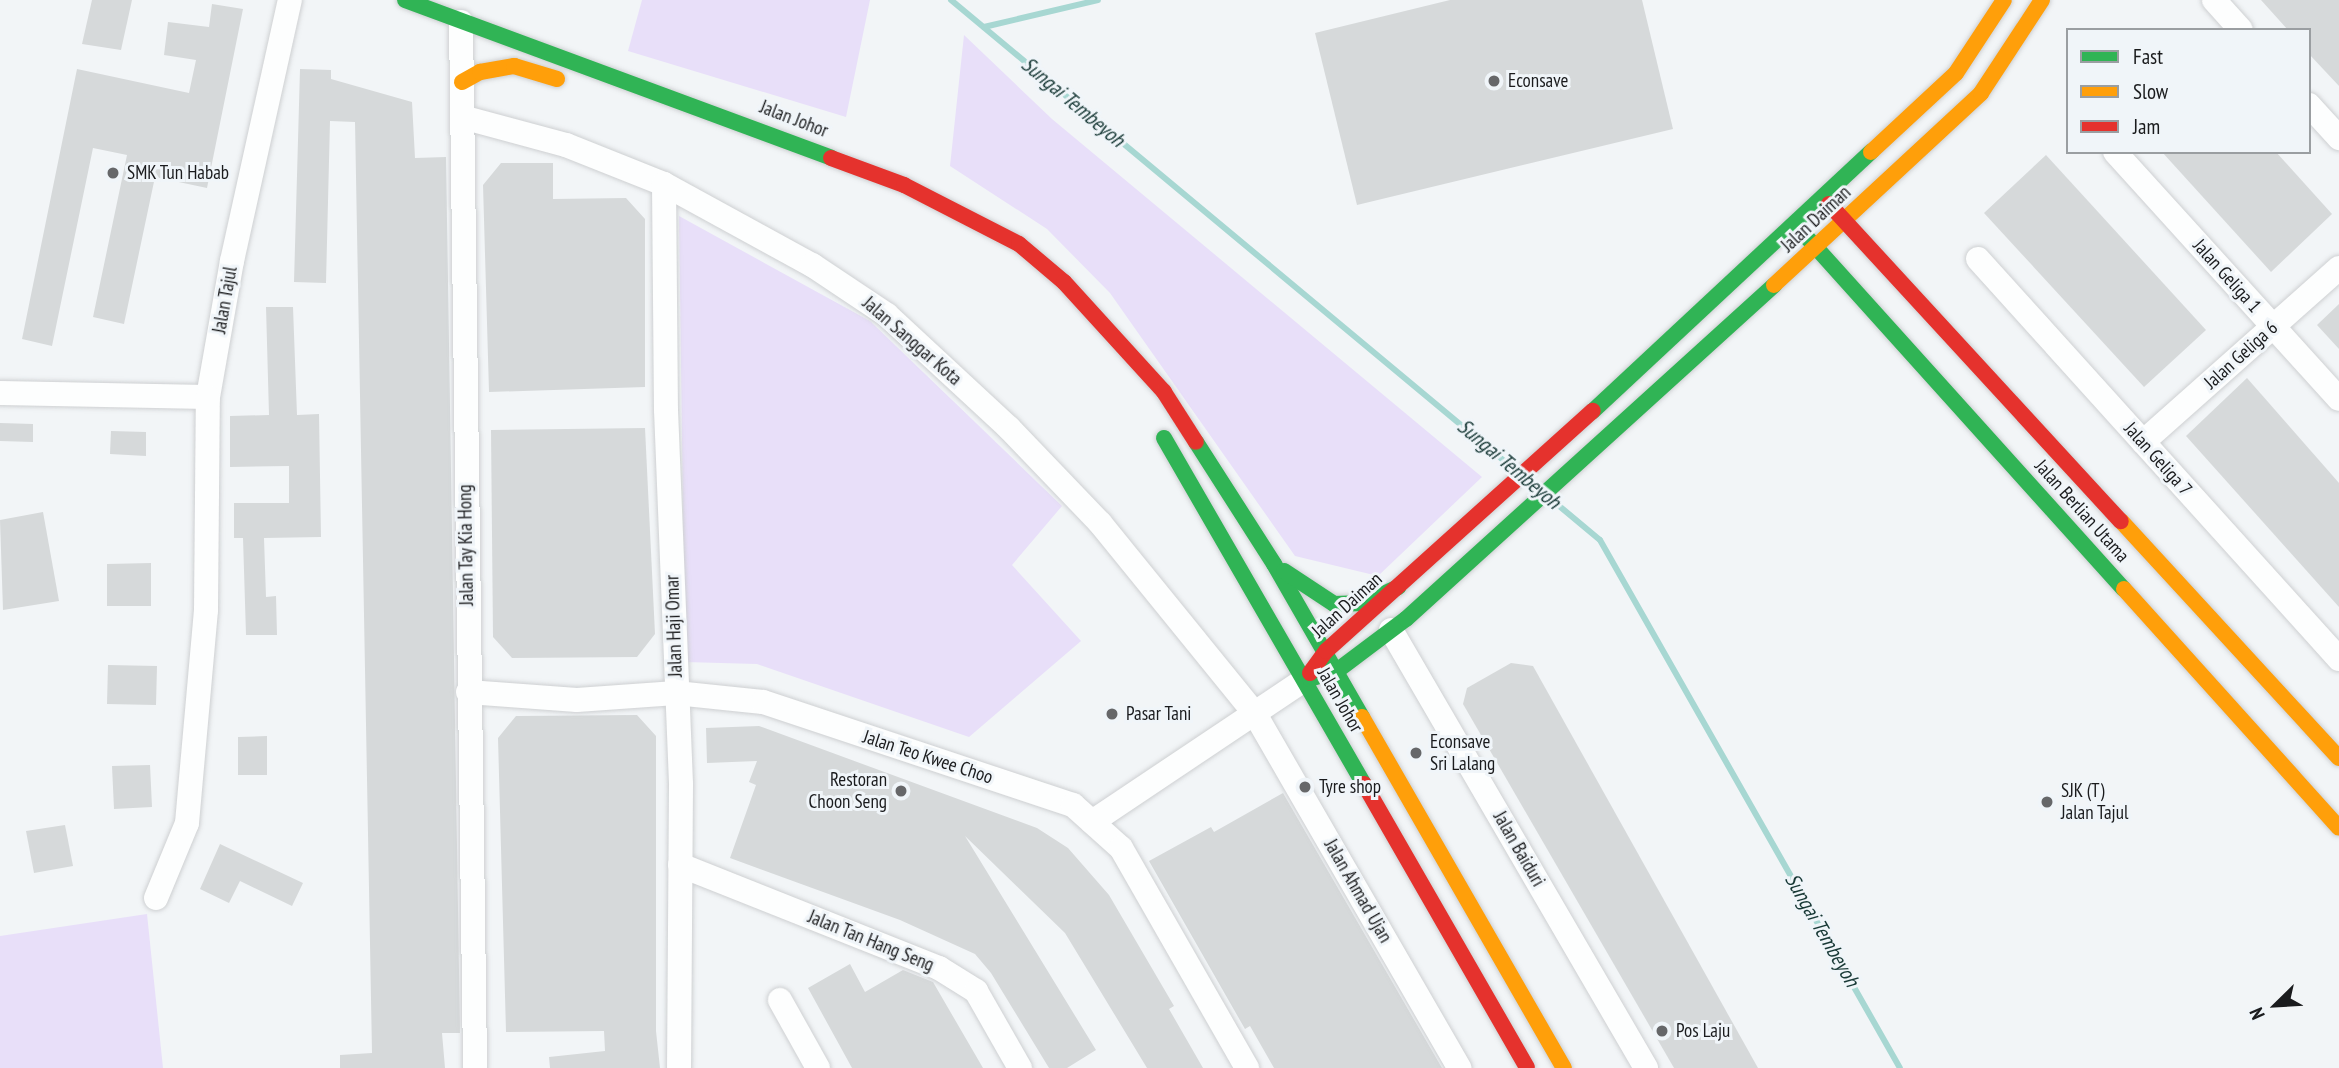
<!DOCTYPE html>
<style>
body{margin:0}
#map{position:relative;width:2339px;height:1068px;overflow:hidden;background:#f2f5f7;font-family:"PT Sans Narrow",sans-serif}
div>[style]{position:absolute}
.green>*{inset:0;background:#e8dff9}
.stream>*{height:6px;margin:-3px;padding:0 3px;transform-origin:3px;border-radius:3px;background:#a7d7d2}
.building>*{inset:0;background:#d6d9da}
.roads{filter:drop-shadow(0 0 2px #ced0d2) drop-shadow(0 0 2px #ced0d2)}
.street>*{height:24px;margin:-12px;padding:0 12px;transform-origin:12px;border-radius:12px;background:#fdfefe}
.fast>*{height:16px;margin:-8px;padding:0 8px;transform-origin:8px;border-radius:8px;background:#30b455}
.slow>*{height:16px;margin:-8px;padding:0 8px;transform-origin:8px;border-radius:8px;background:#ff9f0a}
.jam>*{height:16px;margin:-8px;padding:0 8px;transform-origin:8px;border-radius:8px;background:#e5322d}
.dots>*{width:19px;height:19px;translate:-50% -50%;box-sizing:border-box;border:4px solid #f0f5f9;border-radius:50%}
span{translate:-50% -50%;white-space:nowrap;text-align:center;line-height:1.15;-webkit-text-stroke:6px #f0f5f9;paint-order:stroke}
.poi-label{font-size:19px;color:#1a1b1d}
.left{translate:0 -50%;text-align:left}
.right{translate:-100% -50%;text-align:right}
.street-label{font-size:19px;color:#1a1b1d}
.water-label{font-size:21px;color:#183936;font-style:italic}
.legend{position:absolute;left:2066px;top:28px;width:245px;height:126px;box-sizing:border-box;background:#f0f5f9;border:2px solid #9a9ea1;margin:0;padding:9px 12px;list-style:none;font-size:21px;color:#1a1b1d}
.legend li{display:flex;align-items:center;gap:14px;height:35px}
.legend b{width:35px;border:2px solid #9a9ea1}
.north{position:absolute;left:2241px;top:970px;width:70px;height:70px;-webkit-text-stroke:5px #f0f5f9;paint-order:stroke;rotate:246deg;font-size:19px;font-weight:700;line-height:28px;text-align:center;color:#1a1b1d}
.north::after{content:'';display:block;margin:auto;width:24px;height:32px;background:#1a1b1d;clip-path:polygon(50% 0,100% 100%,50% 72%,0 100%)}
</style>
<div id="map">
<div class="green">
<i style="clip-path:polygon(642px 0,870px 0,846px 117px,628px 51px)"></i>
<i style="clip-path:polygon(964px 35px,1052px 119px,1482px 477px,1378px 576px,1295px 556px,1110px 293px,1047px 229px,950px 166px)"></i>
<i style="clip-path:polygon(679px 216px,870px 321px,1062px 506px,1012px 565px,1081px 641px,969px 737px,757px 664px,685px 662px)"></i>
<i style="clip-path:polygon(147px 914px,163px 1068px,0 1068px,0 936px)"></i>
</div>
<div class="stream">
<i style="left:951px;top:0;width:733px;rotate:39.8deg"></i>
<i style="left:984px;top:27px;width:117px;rotate:-13.3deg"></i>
<i style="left:1552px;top:500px;width:62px;rotate:39.8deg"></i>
<i style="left:1600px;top:540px;width:607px;rotate:60.4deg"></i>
</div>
<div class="building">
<i style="clip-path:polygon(92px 0,132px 0,121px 50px,82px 44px)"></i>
<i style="clip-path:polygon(1450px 0,1642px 0,1673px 129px,1357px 205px,1315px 33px)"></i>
<i style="clip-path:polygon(2261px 0,2339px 0,2339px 86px,2309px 54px,2309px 30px,2288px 30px)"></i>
<i style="clip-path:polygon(212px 4px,243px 9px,207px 188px,155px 177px,124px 324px,93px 317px,127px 155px,93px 148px,52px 346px,22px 339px,77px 69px,189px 93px,196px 60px,164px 55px,168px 22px,209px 27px)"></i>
<i style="clip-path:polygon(300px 69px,331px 70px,331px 79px,412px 102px,415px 158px,446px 157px,460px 1033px,442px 1033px,445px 1068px,340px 1068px,340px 1055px,372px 1053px,355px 122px,330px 121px,326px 283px,294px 282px)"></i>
<i style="clip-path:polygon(2162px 152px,2276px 152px,2332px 214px,2271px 272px)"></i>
<i style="clip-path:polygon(2046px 155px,2206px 330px,2144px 387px,1984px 213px)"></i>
<i style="clip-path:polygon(501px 163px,553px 163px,553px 199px,626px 198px,645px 219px,645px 387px,489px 392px,483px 185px)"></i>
<i style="clip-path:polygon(2339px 304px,2339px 349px,2317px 325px)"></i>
<i style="clip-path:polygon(266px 307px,293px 307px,297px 415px,319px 414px,321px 537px,264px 538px,266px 597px,276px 596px,277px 635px,246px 635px,243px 538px,234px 538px,234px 503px,289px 503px,289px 466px,230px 467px,230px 416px,269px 415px)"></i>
<i style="clip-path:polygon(2247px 378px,2339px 483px,2339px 607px,2186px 436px)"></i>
<i style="clip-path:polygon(0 423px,33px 424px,33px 442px,0 441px)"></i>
<i style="clip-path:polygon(645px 428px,655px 634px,637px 657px,512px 658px,493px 637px,491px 430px)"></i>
<i style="clip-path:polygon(111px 431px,146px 432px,146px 456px,110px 454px)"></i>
<i style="clip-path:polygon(43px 512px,59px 601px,3px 610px,0 520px)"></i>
<i style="clip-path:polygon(151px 563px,151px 606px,107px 606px,107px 564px)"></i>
<i style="clip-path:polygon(1511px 663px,1533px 666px,1758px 1068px,1674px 1068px,1463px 704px,1467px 688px)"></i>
<i style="clip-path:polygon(108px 665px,157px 666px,156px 705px,107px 704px)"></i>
<i style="clip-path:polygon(637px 715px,656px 736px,656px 1031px,660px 1068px,550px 1068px,549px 1057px,605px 1051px,604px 1031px,506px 1032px,498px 738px,516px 716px)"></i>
<i style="clip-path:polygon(759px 726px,1037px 828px,1068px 848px,1109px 895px,1174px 1006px,1169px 1009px,1203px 1068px,1147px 1068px,1065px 933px,965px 836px,1096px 1050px,1067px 1068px,1049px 1068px,991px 973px,975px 954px,900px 920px,730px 858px,756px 785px,749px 782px,757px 761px,707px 763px,706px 728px)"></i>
<i style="clip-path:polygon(267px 736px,267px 775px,238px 775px,238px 737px)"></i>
<i style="clip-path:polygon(150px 765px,152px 807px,114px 809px,112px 766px)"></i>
<i style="clip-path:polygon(1283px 793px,1442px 1068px,1274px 1068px,1250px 1026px,1245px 1029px,1149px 861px,1211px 827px,1214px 832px)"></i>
<i style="clip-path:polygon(65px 825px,73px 866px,34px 873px,26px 831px)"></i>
<i style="clip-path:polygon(220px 844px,303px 883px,292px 906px,240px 881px,229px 903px,200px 889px)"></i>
<i style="clip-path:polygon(850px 964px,865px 992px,903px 970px,933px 982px,983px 1068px,852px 1068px,808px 988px)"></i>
</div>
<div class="roads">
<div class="street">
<i style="left:2214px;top:0;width:40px;rotate:48deg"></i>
<i style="left:461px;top:22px;width:1046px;rotate:89.23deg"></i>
<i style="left:2309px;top:105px;width:45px;rotate:47.7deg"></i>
<i style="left:462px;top:117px;width:108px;rotate:15.1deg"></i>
<i style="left:566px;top:145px;width:105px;rotate:21.7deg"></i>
<i style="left:664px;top:184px;width:169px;rotate:28.7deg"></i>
<i style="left:812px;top:265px;width:90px;rotate:33.7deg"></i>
<i style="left:887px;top:315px;width:166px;rotate:42.8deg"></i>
<i style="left:1009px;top:428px;width:132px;rotate:46.2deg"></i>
<i style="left:1100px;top:523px;width:246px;rotate:50.9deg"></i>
<i style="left:1255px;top:714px;width:409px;rotate:60deg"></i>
<i style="left:2115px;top:152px;width:333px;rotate:47.8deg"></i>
<i style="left:664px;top:184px;width:226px;rotate:89.5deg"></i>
<i style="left:666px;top:410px;width:375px;rotate:87.7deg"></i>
<i style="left:681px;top:785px;width:283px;rotate:90.4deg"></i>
<i style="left:1978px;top:259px;width:539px;rotate:47.93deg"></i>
<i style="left:0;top:393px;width:208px;rotate:1.1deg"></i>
<i style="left:208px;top:397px;width:138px;rotate:-80deg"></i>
<i style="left:232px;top:261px;width:267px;rotate:-77.5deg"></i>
<i style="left:2143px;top:442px;width:262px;rotate:-41.6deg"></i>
<i style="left:1391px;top:630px;width:507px;rotate:59.79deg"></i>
<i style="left:468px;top:692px;width:109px;rotate:4.2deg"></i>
<i style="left:577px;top:700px;width:99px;rotate:-4deg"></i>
<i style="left:676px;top:693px;width:87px;rotate:5.9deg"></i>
<i style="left:763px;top:702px;width:327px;rotate:18.4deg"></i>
<i style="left:1073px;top:805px;width:64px;rotate:41.9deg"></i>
<i style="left:1121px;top:848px;width:254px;rotate:60.2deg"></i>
<i style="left:1092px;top:822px;width:255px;rotate:-33.8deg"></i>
<i style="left:680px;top:865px;width:279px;rotate:21.7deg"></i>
<i style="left:939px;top:968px;width:44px;rotate:31.9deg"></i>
<i style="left:976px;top:991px;width:89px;rotate:60.3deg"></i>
<i style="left:156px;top:898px;width:81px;rotate:-67.5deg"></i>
<i style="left:187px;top:823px;width:214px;rotate:-84.9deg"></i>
<i style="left:206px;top:610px;width:213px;rotate:-89.5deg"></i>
<i style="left:780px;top:1000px;width:78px;rotate:60.8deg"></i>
</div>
<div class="fast">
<i style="left:405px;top:0;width:454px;rotate:20.3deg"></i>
<i style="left:1803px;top:233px;width:479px;rotate:48deg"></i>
<i style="left:1593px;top:411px;width:380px;rotate:-43deg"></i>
<i style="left:1164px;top:438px;width:400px;rotate:60deg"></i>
<i style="left:1196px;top:442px;width:145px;rotate:57.4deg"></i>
<i style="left:1274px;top:564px;width:177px;rotate:60.1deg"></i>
<i style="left:1284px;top:571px;width:60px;rotate:33.4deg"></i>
<i style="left:1334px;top:604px;width:30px;rotate:-2deg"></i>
<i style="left:1364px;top:603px;width:38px;rotate:-25deg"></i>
<i style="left:1310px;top:679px;width:29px;rotate:-18deg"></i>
<i style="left:1338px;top:670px;width:85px;rotate:-36.9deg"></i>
<i style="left:1406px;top:619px;width:497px;rotate:-42.2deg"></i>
</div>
<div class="slow">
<i style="left:462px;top:82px;width:21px;rotate:-29deg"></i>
<i style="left:480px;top:72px;width:35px;rotate:-10deg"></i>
<i style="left:514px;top:66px;width:45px;rotate:16.8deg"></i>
<i style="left:1871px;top:152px;width:116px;rotate:-42.9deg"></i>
<i style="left:1956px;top:73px;width:87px;rotate:-56.7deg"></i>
<i style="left:1774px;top:285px;width:282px;rotate:-42.8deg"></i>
<i style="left:1981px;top:93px;width:111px;rotate:-56.7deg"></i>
<i style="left:2121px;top:521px;width:322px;rotate:47.4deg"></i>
<i style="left:2124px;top:589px;width:321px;rotate:48deg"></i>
<i style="left:1362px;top:717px;width:405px;rotate:60.1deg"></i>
</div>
<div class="jam">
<i style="left:831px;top:158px;width:78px;rotate:20.3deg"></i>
<i style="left:904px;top:185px;width:129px;rotate:27.2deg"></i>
<i style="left:1019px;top:244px;width:59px;rotate:40.2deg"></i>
<i style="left:1064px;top:282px;width:149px;rotate:47.7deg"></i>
<i style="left:1164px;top:392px;width:59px;rotate:57.4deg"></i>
<i style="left:1829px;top:204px;width:431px;rotate:47.4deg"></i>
<i style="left:1310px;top:673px;width:27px;rotate:-54deg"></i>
<i style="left:1326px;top:651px;width:359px;rotate:-42deg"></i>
<i style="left:1364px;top:784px;width:327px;rotate:60.1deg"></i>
</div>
</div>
<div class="dots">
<i style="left:1494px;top:81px;background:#666769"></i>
<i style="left:113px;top:173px;background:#666769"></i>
<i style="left:1112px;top:714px;background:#666769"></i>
<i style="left:1416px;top:753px;background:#666769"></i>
<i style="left:1305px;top:787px;background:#666769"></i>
<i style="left:901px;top:791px;background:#666769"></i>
<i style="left:2047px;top:802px;background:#666769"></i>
<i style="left:1662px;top:1031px;background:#666769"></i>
</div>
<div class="poi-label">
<span class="left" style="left:1508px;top:81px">Econsave</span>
<span class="left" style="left:127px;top:173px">SMK Tun Habab</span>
<span class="left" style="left:1126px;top:714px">Pasar Tani</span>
<span class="left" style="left:1430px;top:753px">Econsave<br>Sri Lalang</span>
<span class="right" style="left:887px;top:791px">Restoran<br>Choon Seng</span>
<span class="left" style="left:1319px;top:787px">Tyre shop</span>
<span class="left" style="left:2061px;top:802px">SJK (T)<br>Jalan Tajul</span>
<span class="left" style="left:1676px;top:1031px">Pos Laju</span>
</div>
<div class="street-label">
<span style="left:794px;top:119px;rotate:21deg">Jalan Johor</span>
<span style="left:1816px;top:219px;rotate:-43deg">Jalan Daiman</span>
<span style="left:2227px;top:276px;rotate:48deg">Jalan Geliga 1</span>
<span style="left:225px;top:300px;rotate:-80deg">Jalan Tajul</span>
<span style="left:912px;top:341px;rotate:41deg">Jalan Sanggar Kota</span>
<span style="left:2241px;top:355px;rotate:-42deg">Jalan Geliga 6</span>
<span style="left:2158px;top:459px;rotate:48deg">Jalan Geliga 7</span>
<span style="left:2082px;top:511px;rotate:48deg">Jalan Berlian Utama</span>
<span style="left:466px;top:545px;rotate:-91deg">Jalan Tay Kia Hong</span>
<span style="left:1347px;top:605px;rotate:-42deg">Jalan Daiman</span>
<span style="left:674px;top:626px;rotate:-92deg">Jalan Haji Omar</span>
<span style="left:1340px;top:700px;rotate:60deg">Jalan Johor</span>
<span style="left:928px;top:757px;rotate:18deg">Jalan Teo Kwee Choo</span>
<span style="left:1519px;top:849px;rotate:60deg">Jalan Baiduri</span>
<span style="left:1358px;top:891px;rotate:60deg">Jalan Ahmad Ujan</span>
<span style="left:871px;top:941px;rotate:22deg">Jalan Tan Hang Seng</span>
</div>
<div class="water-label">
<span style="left:1073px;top:102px;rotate:40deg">Sungai Tembeyoh</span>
<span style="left:1509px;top:464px;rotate:40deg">Sungai Tembeyoh</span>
<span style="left:1822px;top:930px;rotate:60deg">Sungai Tembeyoh</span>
</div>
<ul class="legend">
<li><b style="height:9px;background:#30b455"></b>Fast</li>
<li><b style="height:9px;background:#ff9f0a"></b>Slow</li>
<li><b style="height:9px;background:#e5322d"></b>Jam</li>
</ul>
<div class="north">N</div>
</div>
